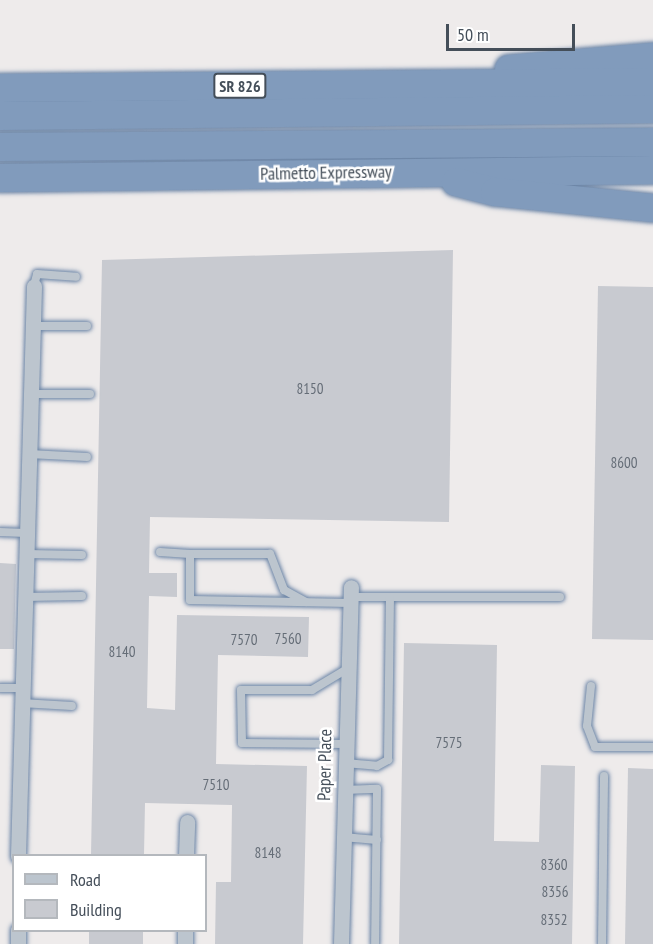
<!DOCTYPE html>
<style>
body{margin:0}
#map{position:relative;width:653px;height:944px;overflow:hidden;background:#eeebeb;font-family:"PT Sans Narrow",sans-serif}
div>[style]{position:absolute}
.building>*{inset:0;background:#c8cad0}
.roads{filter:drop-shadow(0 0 2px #6d86a7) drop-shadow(0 0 2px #6d86a7)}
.service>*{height:8px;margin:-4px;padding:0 4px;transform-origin:4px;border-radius:4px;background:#bcc5ce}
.minor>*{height:15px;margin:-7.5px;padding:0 7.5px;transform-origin:7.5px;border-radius:7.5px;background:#bcc5ce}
.motorway>*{height:28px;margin:-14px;padding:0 14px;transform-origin:14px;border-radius:14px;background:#819bbc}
span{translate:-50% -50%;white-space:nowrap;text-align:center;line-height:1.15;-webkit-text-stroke:5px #fff;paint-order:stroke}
.number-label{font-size:15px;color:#656d77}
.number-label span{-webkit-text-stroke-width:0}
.shield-label span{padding:2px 4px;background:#fff;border:2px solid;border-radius:4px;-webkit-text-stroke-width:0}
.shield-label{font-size:16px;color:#444e59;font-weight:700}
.street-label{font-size:18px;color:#444e59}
.legend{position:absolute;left:12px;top:854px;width:195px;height:78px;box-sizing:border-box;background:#fff;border:2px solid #b4b8bd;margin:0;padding:8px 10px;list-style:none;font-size:18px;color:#444e59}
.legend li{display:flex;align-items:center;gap:12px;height:30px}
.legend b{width:30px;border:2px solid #b4b8bd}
.scale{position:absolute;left:446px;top:24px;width:129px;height:27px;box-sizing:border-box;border:3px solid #444e59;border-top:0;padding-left:8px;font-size:18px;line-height:21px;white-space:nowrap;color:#444e59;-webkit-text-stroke:4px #fff;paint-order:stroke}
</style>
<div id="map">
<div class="building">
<i style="clip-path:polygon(453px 250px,449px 522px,150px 517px,149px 573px,177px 573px,177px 597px,149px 596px,147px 708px,175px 710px,177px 615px,309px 617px,308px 657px,218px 655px,216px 764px,307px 766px,303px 944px,215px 944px,216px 882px,231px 882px,232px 805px,145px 803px,144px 855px,91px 855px,102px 260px)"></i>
<i style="clip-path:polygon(598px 286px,653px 287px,653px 640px,592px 639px)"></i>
<i style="clip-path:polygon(0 563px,16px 564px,14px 649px,0 649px)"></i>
<i style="clip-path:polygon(404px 643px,497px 645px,494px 841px,539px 842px,541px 765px,575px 766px,572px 944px,399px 944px)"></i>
<i style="clip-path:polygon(628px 768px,653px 769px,653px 944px,625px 944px)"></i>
<i style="clip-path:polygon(89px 930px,143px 930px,143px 944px,89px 944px)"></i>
</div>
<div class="roads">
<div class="service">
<i style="left:34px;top:286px;width:12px;rotate:-76deg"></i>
<i style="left:37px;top:274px;width:39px;rotate:4deg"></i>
<i style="left:33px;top:326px;width:54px"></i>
<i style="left:31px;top:394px;width:59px"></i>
<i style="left:29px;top:454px;width:58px;rotate:3deg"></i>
<i style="left:0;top:532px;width:26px;rotate:2deg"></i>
<i style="left:160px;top:552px;width:30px;rotate:4deg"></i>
<i style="left:26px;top:554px;width:56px;rotate:1deg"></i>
<i style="left:24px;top:597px;width:58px;rotate:-1deg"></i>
<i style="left:351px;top:597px;width:209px"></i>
<i style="left:306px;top:602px;width:25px;rotate:-151deg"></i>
<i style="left:284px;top:590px;width:39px;rotate:-111deg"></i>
<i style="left:270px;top:554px;width:80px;rotate:180deg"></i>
<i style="left:190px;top:554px;width:46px;rotate:90deg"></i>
<i style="left:190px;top:600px;width:160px;rotate:1.1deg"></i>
<i style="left:591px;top:686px;width:40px;rotate:95.7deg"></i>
<i style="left:587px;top:726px;width:22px;rotate:69deg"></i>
<i style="left:595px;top:747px;width:58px"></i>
<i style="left:0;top:688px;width:21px"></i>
<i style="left:21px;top:703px;width:51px;rotate:3.4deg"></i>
<i style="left:345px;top:744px;width:103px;rotate:-179.4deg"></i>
<i style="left:242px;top:743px;width:53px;rotate:-91.1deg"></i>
<i style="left:241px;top:690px;width:71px"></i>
<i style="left:312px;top:690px;width:41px;rotate:-31deg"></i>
<i style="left:345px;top:763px;width:32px;rotate:5deg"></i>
<i style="left:377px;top:766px;width:13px;rotate:-29deg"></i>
<i style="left:388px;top:760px;width:163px;rotate:-89.3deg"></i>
<i style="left:344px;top:790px;width:33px;rotate:-2deg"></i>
<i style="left:377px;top:789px;width:155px;rotate:90.7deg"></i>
<i style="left:343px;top:837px;width:34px;rotate:5deg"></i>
<i style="left:602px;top:944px;width:168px;rotate:-89.3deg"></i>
</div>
<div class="minor">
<i style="left:18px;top:856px;width:570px;rotate:-88.39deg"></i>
<i style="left:186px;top:856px;width:34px;rotate:-88deg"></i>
<i style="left:18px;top:944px;width:14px;rotate:-90deg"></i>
<i style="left:185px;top:944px;width:14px;rotate:-90deg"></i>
<i style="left:341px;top:944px;width:357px;rotate:-88.4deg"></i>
</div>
<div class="motorway">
<i style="left:509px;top:69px;width:144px;rotate:-4.8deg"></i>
<i style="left:0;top:88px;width:653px;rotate:-0.53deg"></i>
<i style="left:0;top:116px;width:653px;rotate:-0.61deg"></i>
<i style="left:0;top:147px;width:653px;rotate:-0.44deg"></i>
<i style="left:0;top:178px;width:653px;rotate:-0.7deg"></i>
<i style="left:456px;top:182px;width:40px;rotate:14.4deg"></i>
<i style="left:495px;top:192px;width:159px;rotate:5.8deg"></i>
</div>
</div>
<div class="number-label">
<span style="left:310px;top:389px">8150</span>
<span style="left:624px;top:463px">8600</span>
<span style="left:288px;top:639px">7560</span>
<span style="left:244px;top:640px">7570</span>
<span style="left:122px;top:652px">8140</span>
<span style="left:449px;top:743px">7575</span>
<span style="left:216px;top:785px">7510</span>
<span style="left:268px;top:853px">8148</span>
<span style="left:554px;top:865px">8360</span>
<span style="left:555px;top:892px">8356</span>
<span style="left:554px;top:920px">8352</span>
</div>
<div class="shield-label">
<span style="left:240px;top:86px">SR 826</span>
</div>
<div class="street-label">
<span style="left:326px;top:173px;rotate:-1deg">Palmetto Expressway</span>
<span style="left:325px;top:765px;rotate:-89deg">Paper Place</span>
</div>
<ul class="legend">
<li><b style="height:8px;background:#bcc5ce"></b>Road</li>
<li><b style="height:16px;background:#c8cad0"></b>Building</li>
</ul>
<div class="scale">50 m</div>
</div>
